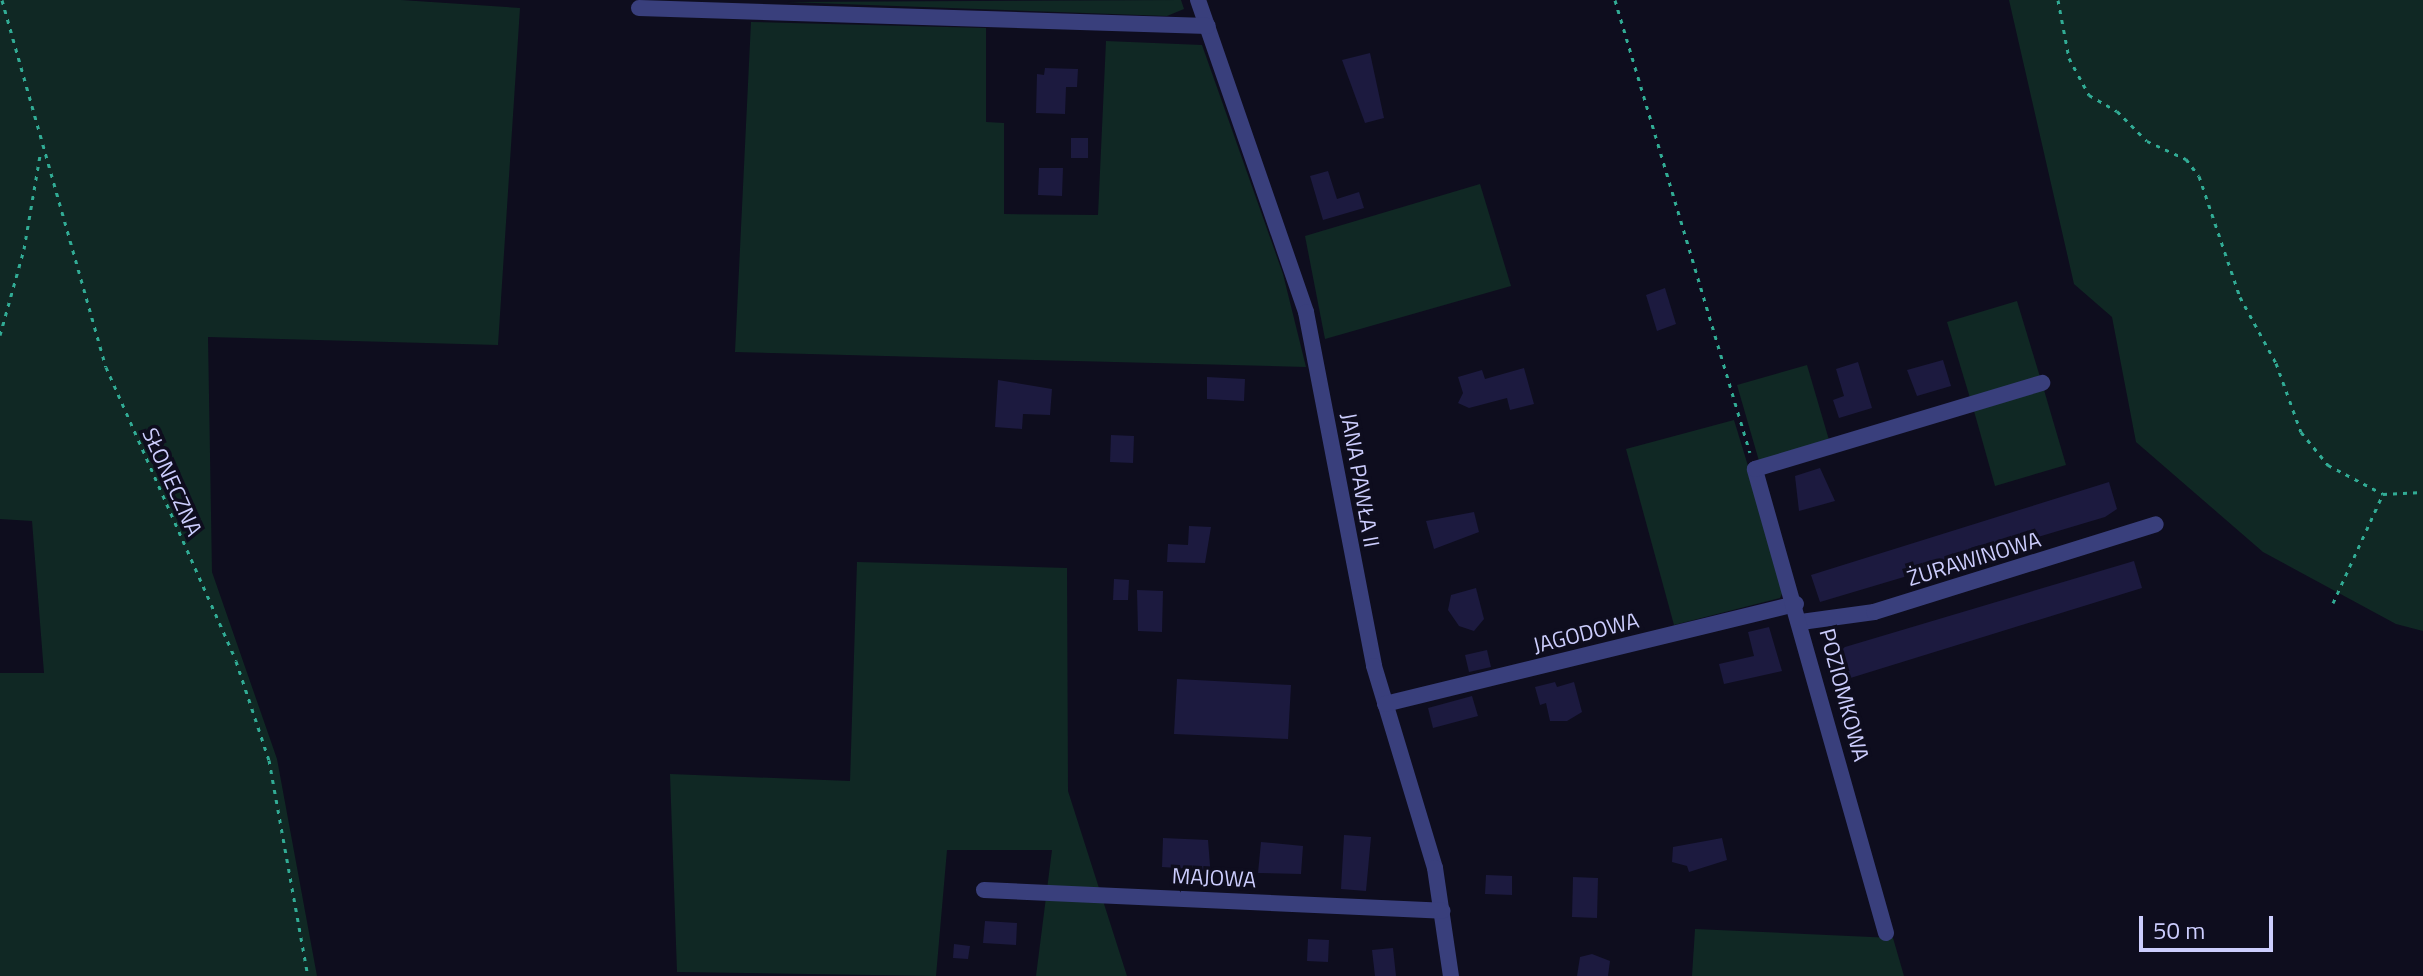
<!DOCTYPE html>
<meta charset="utf-8">
<style>
body{margin:0}
#map{position:relative;width:2423px;height:976px;overflow:hidden;background:#0e0d1e;font-family:"Titillium Web",sans-serif}
div>[style]{position:absolute}
.green>*{inset:0;background:#102824}
.building>*{inset:0;background:#1c1a3f}
.path>*{height:3px;margin-top:-1.5px;transform-origin:0;background:repeating-linear-gradient(90deg,#31ac95 0 4px,transparent 0 10px)}
.minor>*{height:16px;margin:-8px;padding:0 8px;transform-origin:8px;border-radius:8px;background:#393f7c}
span{translate:-50% -50%;white-space:nowrap;text-align:center;line-height:1.15;-webkit-text-stroke:7px #0e0d1e;paint-order:stroke}
.street-label{font-size:22px;color:#cccdfd}
.scale{position:absolute;left:2139px;top:916px;width:134px;height:36px;box-sizing:border-box;border:4px solid #cccdfd;border-top:0;padding-left:10px;font-size:24px;line-height:28px;white-space:nowrap;color:#cccdfd;-webkit-text-stroke:6px #0e0d1e;paint-order:stroke}
</style>
<div id="map">
<div class="green">
<i style="clip-path:polygon(0 0,401px 0,520px 8px,498px 345px,208px 337px,212px 572px,277px 759px,317px 976px,0 976px,0 673px,44px 673px,32px 521px,0 519px)"></i>
<i style="clip-path:polygon(1181px 0,1184px 9px,1167px 16px,787px 2px)"></i>
<i style="clip-path:polygon(2009px 0,2423px 0,2423px 631px,2396px 624px,2263px 552px,2136px 442px,2112px 317px,2074px 284px)"></i>
<i style="clip-path:polygon(751px 22px,986px 28px,986px 122px,1004px 123px,1004px 214px,1098px 215px,1106px 41px,1202px 45px,1283px 274px,1306px 367px,735px 352px)"></i>
<i style="clip-path:polygon(1480px 184px,1511px 286px,1325px 339px,1305px 236px)"></i>
<i style="clip-path:polygon(2017px 301px,2040px 377px,1970px 398px,1947px 322px)"></i>
<i style="clip-path:polygon(1807px 365px,1829px 440px,1759px 461px,1737px 385px)"></i>
<i style="clip-path:polygon(2044px 390px,2066px 465px,1995px 486px,1974px 411px)"></i>
<i style="clip-path:polygon(1734px 420px,1785px 587px,1780px 598px,1674px 625px,1626px 449px)"></i>
<i style="clip-path:polygon(857px 562px,1067px 568px,1068px 791px,1127px 976px,1036px 976px,1052px 850px,947px 850px,936px 976px,677px 972px,670px 774px,850px 781px)"></i>
<i style="clip-path:polygon(1695px 929px,1893px 938px,1904px 976px,1692px 976px)"></i>
</div>
<div class="building">
<i style="clip-path:polygon(1370px 53px,1384px 118px,1365px 123px,1342px 60px)"></i>
<i style="clip-path:polygon(1045px 68px,1078px 69px,1077px 87px,1066px 87px,1065px 114px,1036px 113px,1037px 74px,1044px 75px)"></i>
<i style="clip-path:polygon(1071px 138px,1088px 138px,1088px 158px,1071px 158px)"></i>
<i style="clip-path:polygon(1039px 168px,1063px 168px,1062px 196px,1038px 195px)"></i>
<i style="clip-path:polygon(1328px 171px,1337px 199px,1359px 192px,1364px 208px,1323px 220px,1310px 176px)"></i>
<i style="clip-path:polygon(1665px 288px,1676px 324px,1657px 331px,1646px 295px)"></i>
<i style="clip-path:polygon(1943px 360px,1951px 386px,1917px 396px,1907px 370px)"></i>
<i style="clip-path:polygon(1858px 362px,1872px 408px,1839px 418px,1833px 400px,1844px 396px,1836px 369px)"></i>
<i style="clip-path:polygon(1524px 368px,1534px 404px,1510px 410px,1507px 398px,1469px 408px,1458px 403px,1463px 393px,1458px 377px,1482px 370px,1485px 379px)"></i>
<i style="clip-path:polygon(1207px 377px,1245px 379px,1244px 401px,1207px 399px)"></i>
<i style="clip-path:polygon(998px 380px,1052px 389px,1050px 415px,1023px 414px,1022px 429px,995px 427px)"></i>
<i style="clip-path:polygon(1111px 435px,1134px 436px,1133px 463px,1110px 462px)"></i>
<i style="clip-path:polygon(1820px 468px,1835px 501px,1799px 511px,1795px 476px)"></i>
<i style="clip-path:polygon(2109px 482px,2117px 509px,2105px 517px,1820px 602px,1811px 575px)"></i>
<i style="clip-path:polygon(1474px 512px,1479px 532px,1434px 549px,1426px 521px)"></i>
<i style="clip-path:polygon(1189px 526px,1211px 527px,1205px 563px,1167px 562px,1168px 544px,1188px 545px)"></i>
<i style="clip-path:polygon(2134px 561px,2142px 588px,1844px 680px,1836px 654px,1845px 647px)"></i>
<i style="clip-path:polygon(1114px 579px,1129px 580px,1128px 600px,1113px 600px)"></i>
<i style="clip-path:polygon(1476px 588px,1484px 619px,1474px 631px,1459px 626px,1448px 610px,1451px 595px)"></i>
<i style="clip-path:polygon(1137px 590px,1163px 591px,1162px 632px,1138px 631px)"></i>
<i style="clip-path:polygon(1769px 627px,1782px 671px,1724px 684px,1719px 664px,1754px 656px,1748px 632px)"></i>
<i style="clip-path:polygon(1487px 650px,1491px 667px,1469px 672px,1465px 655px)"></i>
<i style="clip-path:polygon(1177px 679px,1291px 685px,1288px 739px,1174px 734px)"></i>
<i style="clip-path:polygon(1555px 682px,1557px 687px,1574px 682px,1582px 712px,1567px 721px,1550px 721px,1546px 703px,1540px 705px,1535px 687px)"></i>
<i style="clip-path:polygon(1472px 696px,1478px 716px,1433px 728px,1428px 708px)"></i>
<i style="clip-path:polygon(1344px 835px,1371px 837px,1366px 891px,1341px 889px)"></i>
<i style="clip-path:polygon(1163px 838px,1208px 840px,1211px 878px,1192px 877px,1193px 869px,1162px 867px)"></i>
<i style="clip-path:polygon(1722px 838px,1727px 860px,1689px 872px,1687px 866px,1672px 862px,1673px 847px)"></i>
<i style="clip-path:polygon(1261px 842px,1303px 846px,1301px 874px,1258px 873px)"></i>
<i style="clip-path:polygon(1486px 875px,1512px 876px,1512px 895px,1485px 894px)"></i>
<i style="clip-path:polygon(1573px 877px,1598px 878px,1597px 918px,1572px 917px)"></i>
<i style="clip-path:polygon(985px 921px,1017px 923px,1016px 945px,983px 943px)"></i>
<i style="clip-path:polygon(1308px 939px,1329px 940px,1328px 962px,1307px 961px)"></i>
<i style="clip-path:polygon(954px 944px,970px 946px,968px 959px,953px 958px)"></i>
<i style="clip-path:polygon(1393px 948px,1396px 976px,1375px 976px,1372px 950px)"></i>
<i style="clip-path:polygon(1592px 954px,1610px 961px,1608px 976px,1577px 976px,1580px 957px)"></i>
</div>
<div class="path">
<i style="left:2px;top:0;width:381px;rotate:74.2deg"></i>
<i style="left:106px;top:367px;width:321px;rotate:66.1deg"></i>
<i style="left:236px;top:661px;width:104px;rotate:71.6deg"></i>
<i style="left:269px;top:760px;width:219px;rotate:79.8deg"></i>
<i style="left:1615px;top:0;width:472px;rotate:73.4deg"></i>
<i style="left:2058px;top:0;width:59px;rotate:79.3deg"></i>
<i style="left:2069px;top:58px;width:42px;rotate:61.6deg"></i>
<i style="left:2089px;top:95px;width:32px;rotate:30deg"></i>
<i style="left:2117px;top:111px;width:42px;rotate:45deg"></i>
<i style="left:2147px;top:141px;width:43px;rotate:24.8deg"></i>
<i style="left:2186px;top:159px;width:21px;rotate:53deg"></i>
<i style="left:2199px;top:176px;width:128px;rotate:71.3deg"></i>
<i style="left:2240px;top:297px;width:75px;rotate:61.4deg"></i>
<i style="left:2276px;top:363px;width:73px;rotate:70.1deg"></i>
<i style="left:2301px;top:432px;width:43px;rotate:50.7deg"></i>
<i style="left:2328px;top:465px;width:62px;rotate:27.8deg"></i>
<i style="left:2383px;top:494px;width:40px;rotate:-2.9deg"></i>
<i style="left:0;top:335px;width:89px;rotate:-74.4deg"></i>
<i style="left:24px;top:249px;width:95px;rotate:-80.3deg"></i>
<i style="left:2333px;top:603px;width:120px;rotate:-65.4deg"></i>
</div>
<div class="minor">
<i style="left:1198px;top:0;width:330px;rotate:70.9deg"></i>
<i style="left:1306px;top:312px;width:360px;rotate:79.1deg"></i>
<i style="left:1374px;top:666px;width:211px;rotate:73.2deg"></i>
<i style="left:1435px;top:868px;width:109px;rotate:81.6deg"></i>
<i style="left:639px;top:8px;width:569px;rotate:1.81deg"></i>
<i style="left:1801px;top:622px;width:74px;rotate:-7.8deg"></i>
<i style="left:1874px;top:612px;width:295px;rotate:-17.3deg"></i>
<i style="left:1385px;top:704px;width:423px;rotate:-13.7deg"></i>
<i style="left:984px;top:890px;width:459px;rotate:2.6deg"></i>
<i style="left:1886px;top:933px;width:482px;rotate:-105.8deg"></i>
<i style="left:1755px;top:469px;width:300px;rotate:-16.7deg"></i>
</div>
<div class="street-label">
<span style="left:1360px;top:480px;rotate:80deg">JANA PAWŁA II</span>
<span style="left:172px;top:482px;rotate:66deg">SŁONECZNA</span>
<span style="left:1974px;top:559px;rotate:-17deg">ŻURAWINOWA</span>
<span style="left:1586px;top:633px;rotate:-14deg">JAGODOWA</span>
<span style="left:1844px;top:695px;rotate:75deg">POZIOMKOWA</span>
<span style="left:1214px;top:878px;rotate:3deg">MAJOWA</span>
</div>
<div class="scale">50 m</div>
</div>
